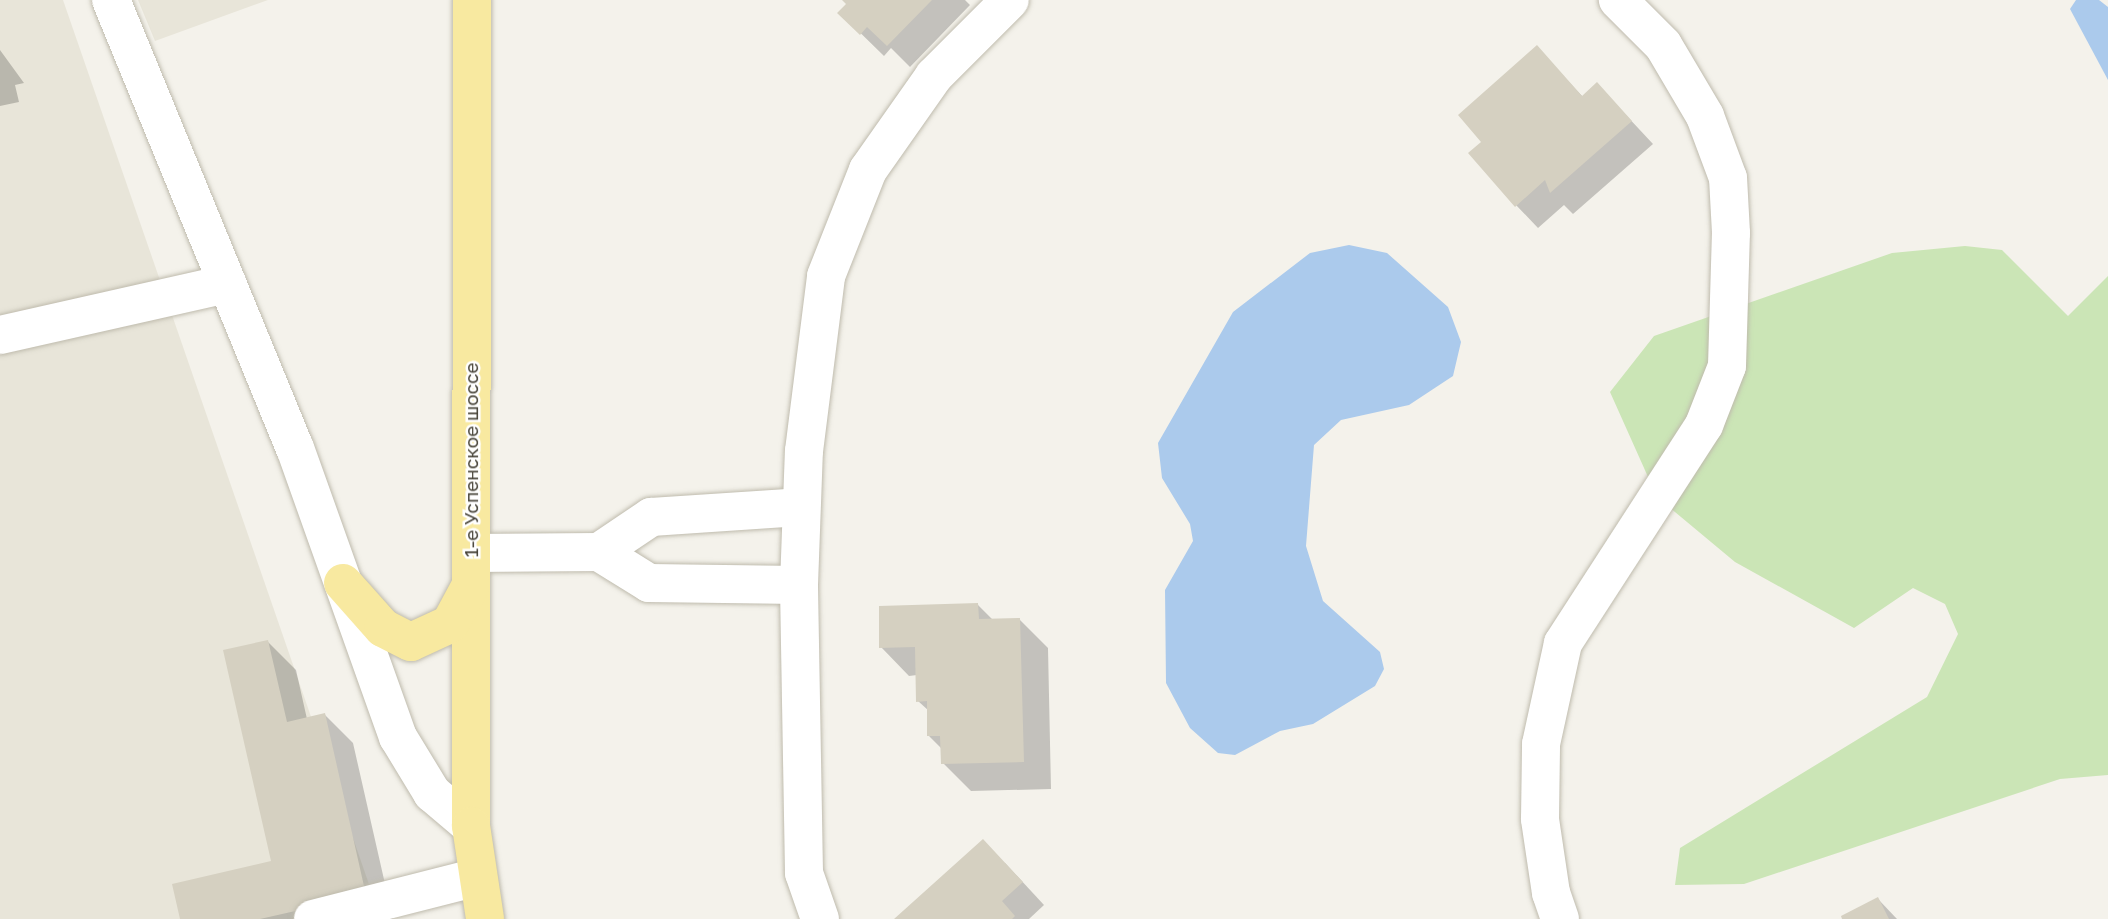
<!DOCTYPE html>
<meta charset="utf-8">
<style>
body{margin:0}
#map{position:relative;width:2108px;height:919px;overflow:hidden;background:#f4f2eb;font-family:"Golos Text",sans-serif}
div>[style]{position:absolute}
.residential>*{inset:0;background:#e8e5d9}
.green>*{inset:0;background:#cbe5b6}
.water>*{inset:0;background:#abcaec}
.shadow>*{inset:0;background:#0003}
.building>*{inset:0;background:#d5d0c1}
.roads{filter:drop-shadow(0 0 2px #bfbbad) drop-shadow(0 0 2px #bfbbad)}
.minor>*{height:38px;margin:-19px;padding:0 19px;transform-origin:19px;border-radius:19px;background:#fff}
.major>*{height:38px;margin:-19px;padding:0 19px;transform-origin:19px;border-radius:19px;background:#f8e9a0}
span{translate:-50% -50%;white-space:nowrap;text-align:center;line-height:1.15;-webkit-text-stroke:5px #fff;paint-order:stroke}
.street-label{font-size:19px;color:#484439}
</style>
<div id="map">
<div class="residential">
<i style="clip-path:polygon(0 0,63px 0,381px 919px,0 919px)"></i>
<i style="clip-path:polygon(138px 0,268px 0,155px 41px)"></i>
</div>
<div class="green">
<i style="clip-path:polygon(1965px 246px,2002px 250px,2068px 316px,2108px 276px,2108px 775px,2060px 779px,1744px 884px,1675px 885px,1680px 848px,1927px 697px,1958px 634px,1945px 604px,1913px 588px,1854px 628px,1735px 562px,1657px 497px,1610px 392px,1654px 336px,1892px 253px)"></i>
</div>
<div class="water">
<i style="clip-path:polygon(2076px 0,2099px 0,2108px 7px,2108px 80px,2070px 9px)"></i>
<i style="clip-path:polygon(1349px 245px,1387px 253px,1448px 307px,1461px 342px,1453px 376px,1409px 405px,1341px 420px,1314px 445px,1306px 546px,1323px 601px,1380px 652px,1384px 669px,1375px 686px,1313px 724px,1280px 731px,1235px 755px,1218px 753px,1190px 728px,1166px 683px,1165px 590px,1193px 541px,1190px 524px,1162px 478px,1158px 443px,1233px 312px,1310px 253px)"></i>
</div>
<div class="shadow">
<i style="clip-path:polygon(844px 0,965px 0,970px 5px,910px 67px,891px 48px,884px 56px,840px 13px,848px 4px)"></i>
<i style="clip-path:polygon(1537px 48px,1583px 97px,1597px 84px,1653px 144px,1573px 214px,1564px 205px,1538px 228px,1516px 205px,1484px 142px)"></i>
<i style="clip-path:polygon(0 50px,24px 83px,15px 85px,19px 102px,0 106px)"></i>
<i style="clip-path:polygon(978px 605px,993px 620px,1020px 620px,1048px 648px,1051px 789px,971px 791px,943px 763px,942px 749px,929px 736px,929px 711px,918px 701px,917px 675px,909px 676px,881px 647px)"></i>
<i style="clip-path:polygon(268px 642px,296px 670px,307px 719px,324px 714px,353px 743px,393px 919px,181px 919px,273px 863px)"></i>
<i style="clip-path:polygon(1005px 863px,1044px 905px,1029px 919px,897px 919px)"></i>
<i style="clip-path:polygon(1878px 899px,1897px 919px,1844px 919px)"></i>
</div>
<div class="building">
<i style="clip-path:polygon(842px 0,932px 0,887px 46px,867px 27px,860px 35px,837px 13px,846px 4px)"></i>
<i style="clip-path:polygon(1537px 45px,1582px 96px,1597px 82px,1632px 121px,1550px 193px,1545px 180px,1515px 207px,1468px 153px,1481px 142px,1458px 115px)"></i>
<i style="clip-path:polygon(978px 603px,979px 619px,1020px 618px,1024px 762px,941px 764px,940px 736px,927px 736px,927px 701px,916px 702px,915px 647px,879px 648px,879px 606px)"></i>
<i style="clip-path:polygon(268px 640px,287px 722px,325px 713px,366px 895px,260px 919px,180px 919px,172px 884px,271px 861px,223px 650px)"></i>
<i style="clip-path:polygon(983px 839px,1023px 882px,1002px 901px,1015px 916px,1012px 919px,894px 919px)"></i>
<i style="clip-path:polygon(1878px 897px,1889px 919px,1842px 919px,1841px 916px)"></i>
</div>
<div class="roads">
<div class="minor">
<i style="left:111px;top:0;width:484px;rotate:67.7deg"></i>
<i style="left:295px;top:448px;width:307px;rotate:70.4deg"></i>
<i style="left:398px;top:737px;width:66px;rotate:58.7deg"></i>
<i style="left:432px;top:793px;width:51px;rotate:40.2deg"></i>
<i style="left:0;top:335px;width:233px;rotate:-12.7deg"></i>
<i style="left:599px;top:552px;width:63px;rotate:-33.9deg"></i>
<i style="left:651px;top:517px;width:149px;rotate:-3.8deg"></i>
<i style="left:471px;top:553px;width:128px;rotate:-0.4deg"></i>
<i style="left:599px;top:552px;width:59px;rotate:31.8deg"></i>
<i style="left:649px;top:583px;width:150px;rotate:0.8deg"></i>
<i style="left:313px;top:919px;width:170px;rotate:-14.3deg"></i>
<i style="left:820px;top:919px;width:49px;rotate:-109.2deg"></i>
<i style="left:804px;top:873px;width:288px;rotate:-91deg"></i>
<i style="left:799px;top:585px;width:134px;rotate:-87.9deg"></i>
<i style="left:804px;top:451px;width:176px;rotate:-82.8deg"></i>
<i style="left:826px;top:276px;width:114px;rotate:-68.4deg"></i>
<i style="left:868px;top:170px;width:115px;rotate:-54.9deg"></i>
<i style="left:934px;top:76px;width:107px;rotate:-45deg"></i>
<i style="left:1560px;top:919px;width:28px;rotate:-109deg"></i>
<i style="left:1551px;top:893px;width:75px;rotate:-98.5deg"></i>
<i style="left:1540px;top:819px;width:75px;rotate:-89.2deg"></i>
<i style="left:1541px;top:744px;width:103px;rotate:-77.7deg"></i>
<i style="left:1563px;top:643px;width:260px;rotate:-57.1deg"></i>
<i style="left:1704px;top:425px;width:63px;rotate:-68.7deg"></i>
<i style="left:1727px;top:366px;width:133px;rotate:-88.3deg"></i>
<i style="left:1731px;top:233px;width:55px;rotate:-93.1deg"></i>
<i style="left:1728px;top:178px;width:66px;rotate:-110.4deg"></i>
<i style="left:1705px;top:116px;width:82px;rotate:-120.6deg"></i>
<i style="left:1663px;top:45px;width:64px;rotate:-135deg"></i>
</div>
<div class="major">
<i style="left:472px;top:0;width:826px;rotate:90.07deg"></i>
<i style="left:471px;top:826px;width:94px;rotate:81.4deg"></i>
<i style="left:343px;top:583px;width:60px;rotate:48.4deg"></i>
<i style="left:383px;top:628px;width:31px;rotate:27deg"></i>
<i style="left:411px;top:642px;width:43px;rotate:-24.8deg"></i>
<i style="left:450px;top:624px;width:44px;rotate:-61.7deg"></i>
</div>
</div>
<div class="street-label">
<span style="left:471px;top:460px;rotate:-90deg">1-е Успенское шоссе</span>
</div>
</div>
